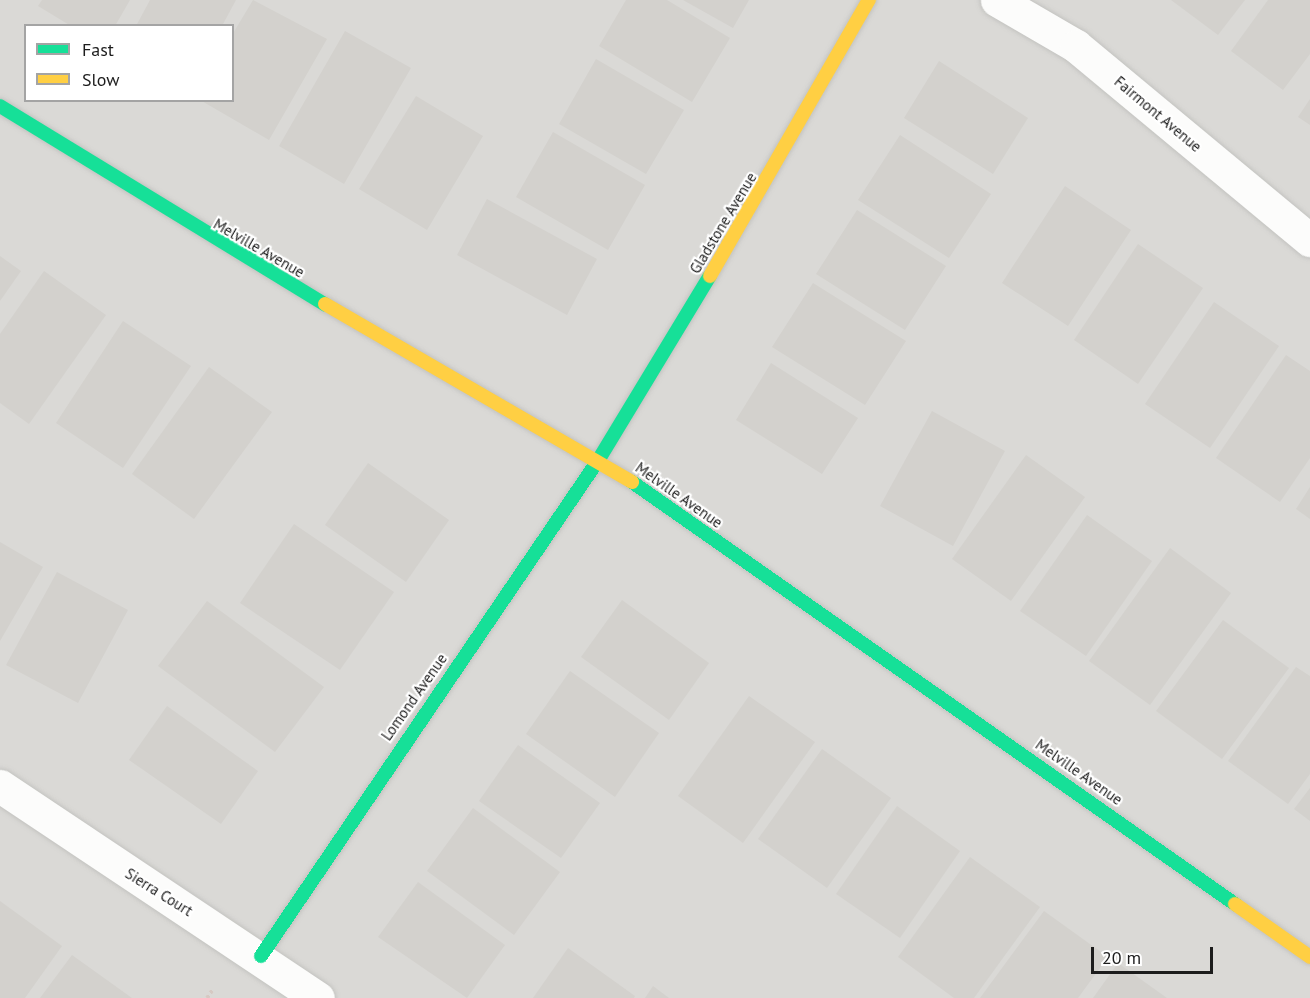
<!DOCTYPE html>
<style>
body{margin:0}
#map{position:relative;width:1310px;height:998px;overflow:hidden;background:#ebeae4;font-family:"PT Sans",sans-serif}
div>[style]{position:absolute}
.residential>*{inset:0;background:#dad9d6}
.building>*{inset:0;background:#d3d1cd}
.path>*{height:4px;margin-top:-2px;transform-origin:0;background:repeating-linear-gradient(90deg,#d6c9c3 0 3px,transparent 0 6px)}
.roads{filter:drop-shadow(0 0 2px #c3c3c0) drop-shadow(0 0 2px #c3c3c0)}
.street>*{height:33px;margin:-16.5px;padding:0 16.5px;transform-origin:16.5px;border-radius:16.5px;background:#fcfcfb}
.fast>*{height:14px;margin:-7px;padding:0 7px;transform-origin:7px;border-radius:7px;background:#16e098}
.slow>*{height:14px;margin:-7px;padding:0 7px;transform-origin:7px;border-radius:7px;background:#ffcf43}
span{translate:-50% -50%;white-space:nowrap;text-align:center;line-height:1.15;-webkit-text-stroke:4.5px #fff;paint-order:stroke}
.street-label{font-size:15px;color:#1c1c1c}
.legend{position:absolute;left:24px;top:24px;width:210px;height:78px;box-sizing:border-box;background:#fff;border:2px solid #a4a4a4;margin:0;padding:8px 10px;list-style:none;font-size:18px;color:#1c1c1c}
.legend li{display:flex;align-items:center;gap:12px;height:30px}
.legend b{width:30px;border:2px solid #a4a4a4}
.scale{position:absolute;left:1091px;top:947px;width:122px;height:27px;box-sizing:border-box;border:3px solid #1c1c1c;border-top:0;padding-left:8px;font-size:18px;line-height:21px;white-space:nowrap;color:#1c1c1c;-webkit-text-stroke:4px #fff;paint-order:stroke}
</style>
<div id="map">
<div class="residential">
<i style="clip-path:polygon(evenodd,0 0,1310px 0,1310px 998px,0 998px,0 0,26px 26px,232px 26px,232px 100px,26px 100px,26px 26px)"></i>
</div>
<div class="building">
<i style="clip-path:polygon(42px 0,130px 0,115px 26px,71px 26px,38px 6px)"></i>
<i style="clip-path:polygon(150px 0,236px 0,222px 26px,136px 26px)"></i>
<i style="clip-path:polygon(253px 0,327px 39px,269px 140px,200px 100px,232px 100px,232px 35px)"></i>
<i style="clip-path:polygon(626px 0,667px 0,730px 38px,692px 102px,599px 46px)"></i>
<i style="clip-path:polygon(683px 0,749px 0,733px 28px)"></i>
<i style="clip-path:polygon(1171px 0,1245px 0,1218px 35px)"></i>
<i style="clip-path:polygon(1268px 0,1310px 0,1310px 54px,1283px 90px,1231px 51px)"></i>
<i style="clip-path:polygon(345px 31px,411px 68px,344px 184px,279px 146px)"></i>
<i style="clip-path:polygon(596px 59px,684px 110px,646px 174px,559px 124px)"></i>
<i style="clip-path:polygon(939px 61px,1028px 118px,993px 174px,904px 118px)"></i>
<i style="clip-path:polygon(416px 96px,483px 136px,427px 230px,359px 189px)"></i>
<i style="clip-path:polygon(1310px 99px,1310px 125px,1298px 117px)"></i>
<i style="clip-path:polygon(553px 132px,645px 185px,608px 250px,516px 197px)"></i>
<i style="clip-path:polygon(900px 135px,991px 194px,949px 258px,858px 200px)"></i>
<i style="clip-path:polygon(1065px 186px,1131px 230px,1068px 326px,1002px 283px)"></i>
<i style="clip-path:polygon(487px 199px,597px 259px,567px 315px,457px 255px)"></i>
<i style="clip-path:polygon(857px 210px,946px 266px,905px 330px,816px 274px)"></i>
<i style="clip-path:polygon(1138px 244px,1203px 288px,1138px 384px,1074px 340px)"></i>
<i style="clip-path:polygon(0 256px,21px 271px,0 301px)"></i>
<i style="clip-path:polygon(44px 271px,106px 315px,29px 424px,0 403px,0 334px)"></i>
<i style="clip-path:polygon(813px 283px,906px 341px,865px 405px,772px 347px)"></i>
<i style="clip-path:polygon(1214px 302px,1279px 346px,1210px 448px,1145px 404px)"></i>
<i style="clip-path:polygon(123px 321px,191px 366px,123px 468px,56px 423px)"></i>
<i style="clip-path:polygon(1286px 355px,1310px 371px,1310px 458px,1280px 502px,1216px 458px)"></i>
<i style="clip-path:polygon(771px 363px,858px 418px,822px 474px,736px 420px)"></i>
<i style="clip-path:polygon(209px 367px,272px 412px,194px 519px,132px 474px)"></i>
<i style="clip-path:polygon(932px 411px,1005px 451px,953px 546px,880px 506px)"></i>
<i style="clip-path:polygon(1026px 455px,1085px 497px,1011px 601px,952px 559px)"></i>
<i style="clip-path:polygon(368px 463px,449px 520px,406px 582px,325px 525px)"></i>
<i style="clip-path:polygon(1310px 487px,1310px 519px,1296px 509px)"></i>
<i style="clip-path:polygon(1087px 515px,1152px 561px,1086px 656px,1020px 611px)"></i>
<i style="clip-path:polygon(294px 524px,394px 592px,340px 670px,240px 603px)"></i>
<i style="clip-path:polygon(0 542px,43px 567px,0 641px)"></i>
<i style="clip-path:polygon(1170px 548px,1231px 593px,1150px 705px,1089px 661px)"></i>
<i style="clip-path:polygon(57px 572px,128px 610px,78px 703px,6px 665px)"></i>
<i style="clip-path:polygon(622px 600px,709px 663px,669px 720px,581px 657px)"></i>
<i style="clip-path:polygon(207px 601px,324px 687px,275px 752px,158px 666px)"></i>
<i style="clip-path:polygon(1223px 620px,1289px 668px,1222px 759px,1156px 711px)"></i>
<i style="clip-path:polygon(1296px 667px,1310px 676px,1310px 774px,1288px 804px,1228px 761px)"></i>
<i style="clip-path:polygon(570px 671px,659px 733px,615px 797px,526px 734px)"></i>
<i style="clip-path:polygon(749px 696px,815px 742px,743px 843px,678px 796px)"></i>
<i style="clip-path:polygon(167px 706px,258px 771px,221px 824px,129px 760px)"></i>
<i style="clip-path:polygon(518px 745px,600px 803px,561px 858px,479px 801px)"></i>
<i style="clip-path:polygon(822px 749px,891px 798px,827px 888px,758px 839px)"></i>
<i style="clip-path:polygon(1310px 788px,1310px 821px,1294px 809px)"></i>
<i style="clip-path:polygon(897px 806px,960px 851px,900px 938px,836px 894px)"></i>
<i style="clip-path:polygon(473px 808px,560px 872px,514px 935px,427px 871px)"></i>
<i style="clip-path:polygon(970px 857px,1040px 907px,974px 998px,954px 998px,898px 957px)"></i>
<i style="clip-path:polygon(418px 882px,505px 945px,467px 998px,378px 937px)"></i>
<i style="clip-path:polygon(0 901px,62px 946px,25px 998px,0 998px)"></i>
<i style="clip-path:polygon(1044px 911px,1108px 957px,1078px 998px,980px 998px)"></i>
<i style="clip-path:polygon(568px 948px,635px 996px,634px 998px,533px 998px)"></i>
<i style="clip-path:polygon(72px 955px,132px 998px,40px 998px)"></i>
<i style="clip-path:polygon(1118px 963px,1167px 998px,1093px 998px)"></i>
<i style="clip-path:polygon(653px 986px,669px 998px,645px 998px)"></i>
</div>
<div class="path">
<i style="left:207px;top:998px;width:11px;rotate:-56deg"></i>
</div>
<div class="roads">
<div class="street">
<i style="left:997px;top:0;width:91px;rotate:30.2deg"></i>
<i style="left:1076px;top:46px;width:304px;rotate:39.7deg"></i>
<i style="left:0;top:786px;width:382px;rotate:33.7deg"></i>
</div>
<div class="fast">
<i style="left:0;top:106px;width:381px;rotate:31.4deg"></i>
<i style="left:632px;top:482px;width:736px;rotate:34.99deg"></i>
<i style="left:261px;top:956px;width:601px;rotate:-55.78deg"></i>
<i style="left:599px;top:459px;width:214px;rotate:-58.8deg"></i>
</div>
<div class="slow">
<i style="left:710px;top:276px;width:319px;rotate:-60.1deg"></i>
<i style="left:325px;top:304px;width:355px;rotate:30.1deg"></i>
<i style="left:1235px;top:904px;width:92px;rotate:35.2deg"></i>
</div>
</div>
<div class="street-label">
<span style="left:1158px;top:114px;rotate:40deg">Fairmont Avenue</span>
<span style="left:723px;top:223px;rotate:-59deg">Gladstone Avenue</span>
<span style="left:259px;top:248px;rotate:30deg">Melville Avenue</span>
<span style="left:679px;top:495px;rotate:35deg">Melville Avenue</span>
<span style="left:414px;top:697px;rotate:-55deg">Lomond Avenue</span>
<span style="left:1079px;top:772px;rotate:35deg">Melville Avenue</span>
<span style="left:159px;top:892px;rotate:32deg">Sierra Court</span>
</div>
<ul class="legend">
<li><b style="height:8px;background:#16e098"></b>Fast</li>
<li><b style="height:8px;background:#ffcf43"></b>Slow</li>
</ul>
<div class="scale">20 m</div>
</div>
